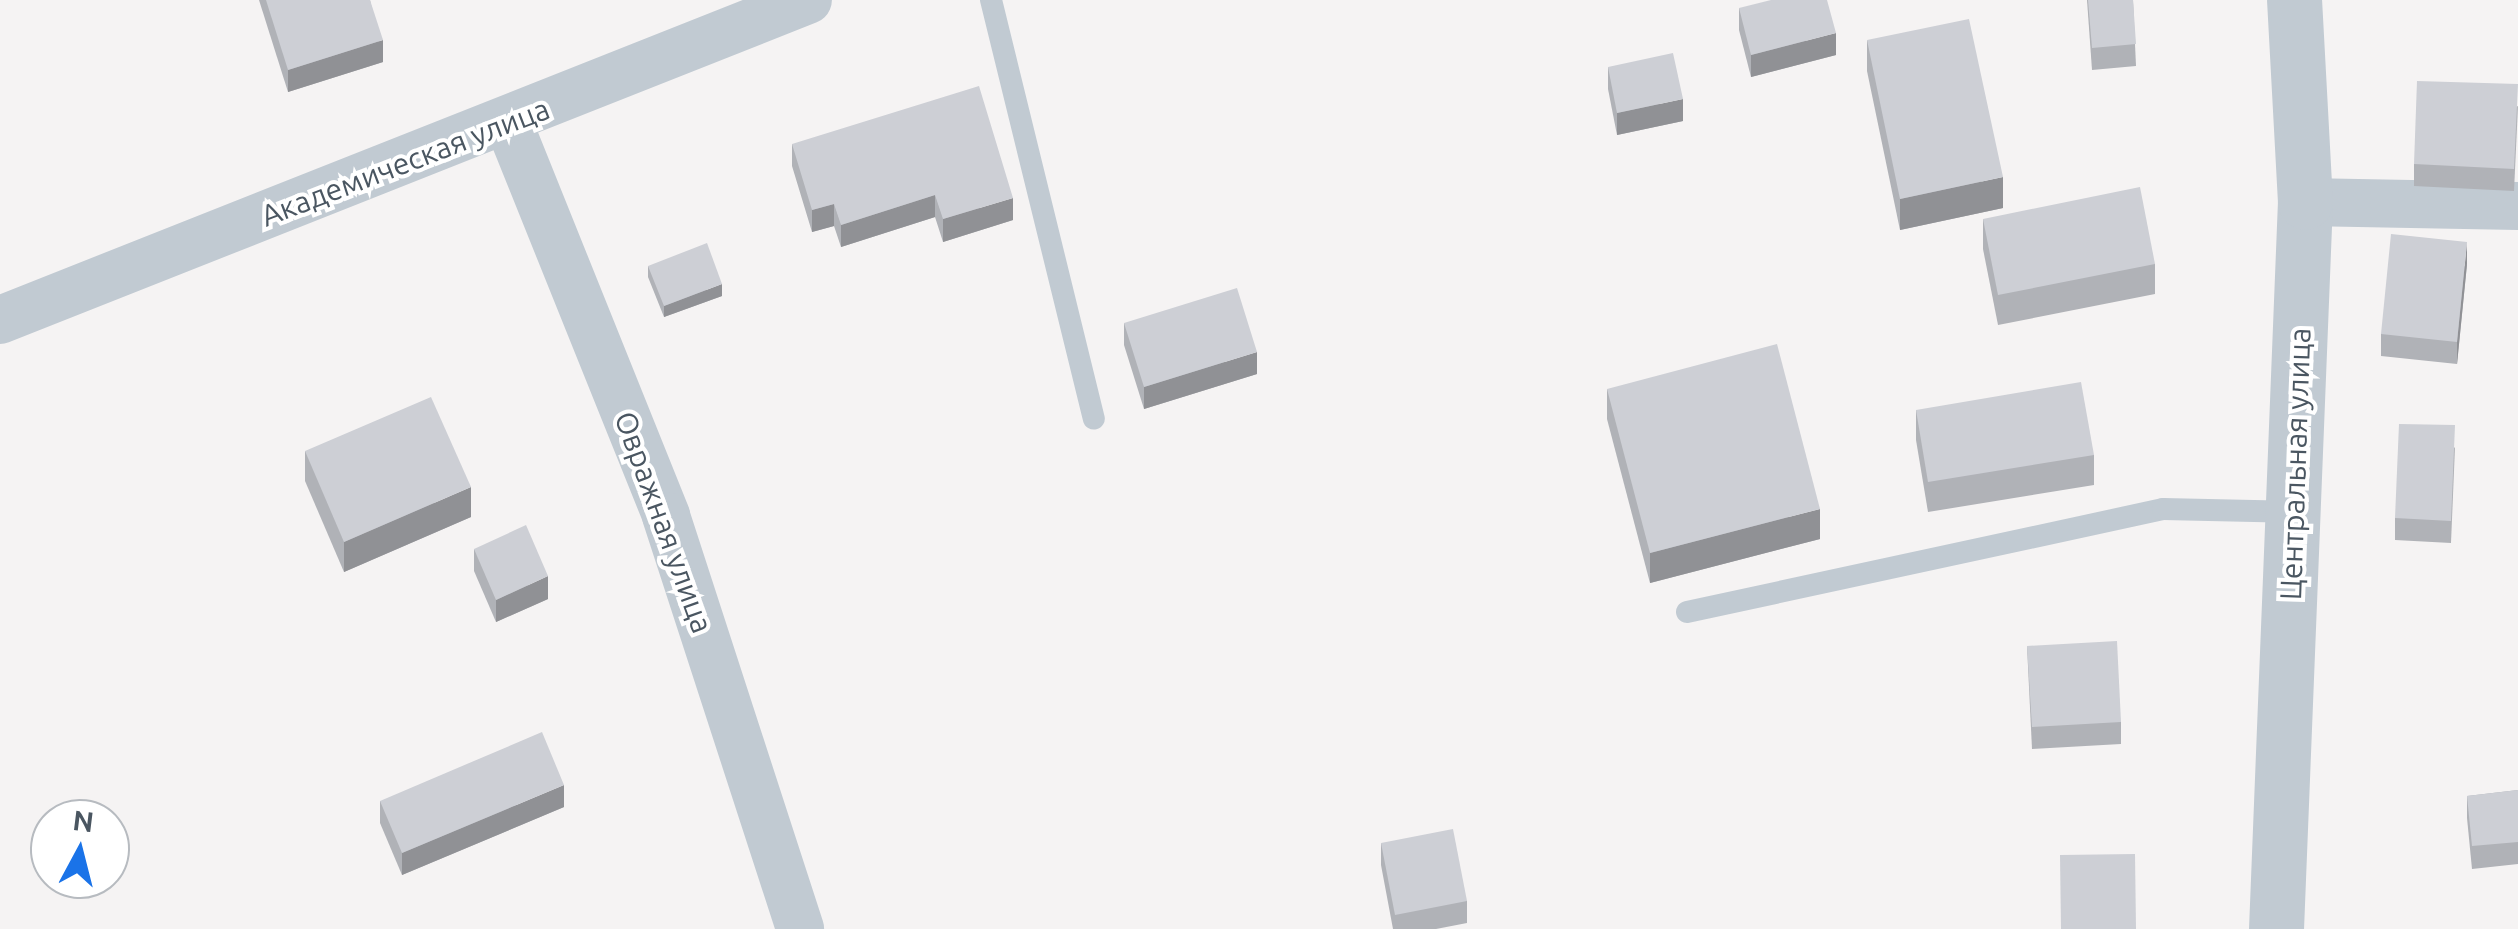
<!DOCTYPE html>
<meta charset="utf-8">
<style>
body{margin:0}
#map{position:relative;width:2518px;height:929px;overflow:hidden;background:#f5f3f3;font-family:Ubuntu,sans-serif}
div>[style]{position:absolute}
.service>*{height:22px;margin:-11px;padding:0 11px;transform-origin:11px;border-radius:11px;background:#c1cad2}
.minor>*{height:48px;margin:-24px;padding:0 24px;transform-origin:24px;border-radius:24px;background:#c1cad2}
.tertiary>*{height:55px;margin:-27.5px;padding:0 27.5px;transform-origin:27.5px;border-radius:27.5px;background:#c1cad2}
.wall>*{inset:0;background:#b0b2b7}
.shaded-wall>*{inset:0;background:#909195}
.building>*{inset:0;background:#cdcfd5}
span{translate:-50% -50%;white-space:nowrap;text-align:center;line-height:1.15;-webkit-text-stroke:8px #fff;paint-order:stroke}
.street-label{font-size:30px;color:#4a5661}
.north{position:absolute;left:30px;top:799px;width:100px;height:100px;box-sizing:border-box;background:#fff;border:2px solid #b7bbc0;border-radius:50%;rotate:7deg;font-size:28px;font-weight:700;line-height:40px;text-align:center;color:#4a5661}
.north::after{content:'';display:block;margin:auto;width:35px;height:45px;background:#1a73e8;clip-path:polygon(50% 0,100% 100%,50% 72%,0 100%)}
</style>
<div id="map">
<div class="service">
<i style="left:991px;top:0;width:431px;rotate:76.2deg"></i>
<i style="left:1687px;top:612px;width:487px;rotate:-12.2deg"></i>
<i style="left:2163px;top:509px;width:130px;rotate:1.3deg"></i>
</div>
<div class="minor">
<i style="left:508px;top:122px;width:424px;rotate:68.1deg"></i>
<i style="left:666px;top:516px;width:434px;rotate:72deg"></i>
<i style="left:2305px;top:202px;width:213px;rotate:1.1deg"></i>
<i style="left:0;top:320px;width:869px;rotate:-21.61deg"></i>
</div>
<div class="tertiary">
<i style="left:2276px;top:929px;width:728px;rotate:-87.72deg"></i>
<i style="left:2305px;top:202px;width:202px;rotate:-93.1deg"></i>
</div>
<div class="wall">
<i style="clip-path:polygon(259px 0,370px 0,383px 62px,288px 92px)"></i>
<i style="clip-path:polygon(2087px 0,2133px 0,2136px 66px,2092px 70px)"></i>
<i style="clip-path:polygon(1739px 8px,1836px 55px,1751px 77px,1739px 30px)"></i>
<i style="clip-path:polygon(1867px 40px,2003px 208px,1900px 230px,1867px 71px)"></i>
<i style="clip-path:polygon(1608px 67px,1683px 121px,1617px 135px,1608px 89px)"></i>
<i style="clip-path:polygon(2518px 106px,2514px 191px,2414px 186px,2414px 164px)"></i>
<i style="clip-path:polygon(792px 144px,1013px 220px,943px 242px,935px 217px,841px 247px,834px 226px,812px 232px,792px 166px)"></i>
<i style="clip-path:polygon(1983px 219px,2155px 264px,2155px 294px,1998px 325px,1983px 249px)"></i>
<i style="clip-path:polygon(2467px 264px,2457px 364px,2381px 356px,2381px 334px)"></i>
<i style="clip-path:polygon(648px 266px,722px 296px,664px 317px,648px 277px)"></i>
<i style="clip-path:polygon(1124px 323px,1257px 374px,1144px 409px,1124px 345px)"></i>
<i style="clip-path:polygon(1607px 389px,1820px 539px,1650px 583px,1607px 419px)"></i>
<i style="clip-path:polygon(1916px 410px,2094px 455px,2094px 485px,1928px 512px,1916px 440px)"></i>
<i style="clip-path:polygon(2455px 447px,2451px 543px,2395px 540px,2395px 518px)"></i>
<i style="clip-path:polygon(305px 451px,471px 517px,344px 572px,305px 481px)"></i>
<i style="clip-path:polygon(474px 549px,548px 599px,496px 622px,474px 571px)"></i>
<i style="clip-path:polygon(2027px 646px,2121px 722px,2121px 744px,2032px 749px)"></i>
<i style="clip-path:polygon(2518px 790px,2518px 864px,2472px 869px,2467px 818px,2467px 796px)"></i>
<i style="clip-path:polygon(380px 801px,564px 807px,402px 875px,380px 823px)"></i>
<i style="clip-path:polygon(1381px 843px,1467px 901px,1467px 923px,1436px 929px,1393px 929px,1381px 865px)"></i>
</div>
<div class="shaded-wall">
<i style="clip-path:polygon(1836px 33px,1836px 55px,1751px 77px,1751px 55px)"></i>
<i style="clip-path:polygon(383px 40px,383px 62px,288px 92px,288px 70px)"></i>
<i style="clip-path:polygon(1683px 99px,1683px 121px,1617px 135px,1617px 113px)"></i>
<i style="clip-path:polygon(2003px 177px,2003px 208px,1900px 230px,1900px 199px)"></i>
<i style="clip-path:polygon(935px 195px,935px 217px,841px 247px,841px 225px)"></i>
<i style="clip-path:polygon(1013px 198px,1013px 220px,943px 242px,943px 219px)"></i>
<i style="clip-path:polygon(834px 204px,834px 226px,812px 232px,812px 210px)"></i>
<i style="clip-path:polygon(2467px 242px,2467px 264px,2457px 364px,2457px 342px)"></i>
<i style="clip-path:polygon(722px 284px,722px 296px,664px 317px,664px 306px)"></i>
<i style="clip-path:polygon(1257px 352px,1257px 374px,1144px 409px,1144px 387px)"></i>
<i style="clip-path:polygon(471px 487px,471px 517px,344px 572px,344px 542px)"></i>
<i style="clip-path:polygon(1820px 509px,1820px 539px,1650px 583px,1650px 553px)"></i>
<i style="clip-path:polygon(548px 576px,548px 599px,496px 622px,496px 600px)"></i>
<i style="clip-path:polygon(564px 785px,564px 807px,402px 875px,402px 853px)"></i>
</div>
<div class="building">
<i style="clip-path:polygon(266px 0,370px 0,383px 40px,288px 70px)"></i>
<i style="clip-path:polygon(1771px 0,1827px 0,1836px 33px,1751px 55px,1739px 8px)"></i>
<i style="clip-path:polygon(2088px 0,2133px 0,2136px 44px,2092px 48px)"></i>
<i style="clip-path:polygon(1969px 19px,2003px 177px,1900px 199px,1867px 40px)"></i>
<i style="clip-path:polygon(1673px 53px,1683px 99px,1617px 113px,1608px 67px)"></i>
<i style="clip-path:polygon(2417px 81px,2518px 84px,2514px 169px,2414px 164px)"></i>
<i style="clip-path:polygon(979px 86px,1013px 198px,943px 219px,935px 195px,841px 225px,834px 204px,812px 210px,792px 144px)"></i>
<i style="clip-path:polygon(2140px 187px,2155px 264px,1998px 295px,1983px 219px)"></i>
<i style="clip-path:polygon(2391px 234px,2467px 242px,2457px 342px,2381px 334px)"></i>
<i style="clip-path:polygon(707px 243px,722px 284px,664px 306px,648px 266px)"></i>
<i style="clip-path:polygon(1237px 288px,1257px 352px,1144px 387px,1124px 323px)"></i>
<i style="clip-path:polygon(1777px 344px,1820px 509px,1650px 553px,1607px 389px)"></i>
<i style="clip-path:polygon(2081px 382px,2094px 455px,1928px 482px,1916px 410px)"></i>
<i style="clip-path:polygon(431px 397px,471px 487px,344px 542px,305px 451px)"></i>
<i style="clip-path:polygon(2399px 424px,2455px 425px,2451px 521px,2395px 518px)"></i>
<i style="clip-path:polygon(526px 525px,548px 576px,496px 600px,474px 549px)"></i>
<i style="clip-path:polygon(2117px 641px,2121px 722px,2032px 727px,2027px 646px)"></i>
<i style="clip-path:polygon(542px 732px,564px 785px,402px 853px,380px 801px)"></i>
<i style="clip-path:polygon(2518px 790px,2518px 842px,2472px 846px,2467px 796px)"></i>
<i style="clip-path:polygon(1453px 829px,1467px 901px,1395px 915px,1381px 843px)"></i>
<i style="clip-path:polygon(2135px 854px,2136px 929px,2061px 929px,2060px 855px)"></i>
</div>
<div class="street-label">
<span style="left:405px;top:162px;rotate:-21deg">Академическая улица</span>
<span style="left:2295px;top:464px;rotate:-88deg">Центральная улица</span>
<span style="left:664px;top:522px;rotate:70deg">Овражная улица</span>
</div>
<div class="north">N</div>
</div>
